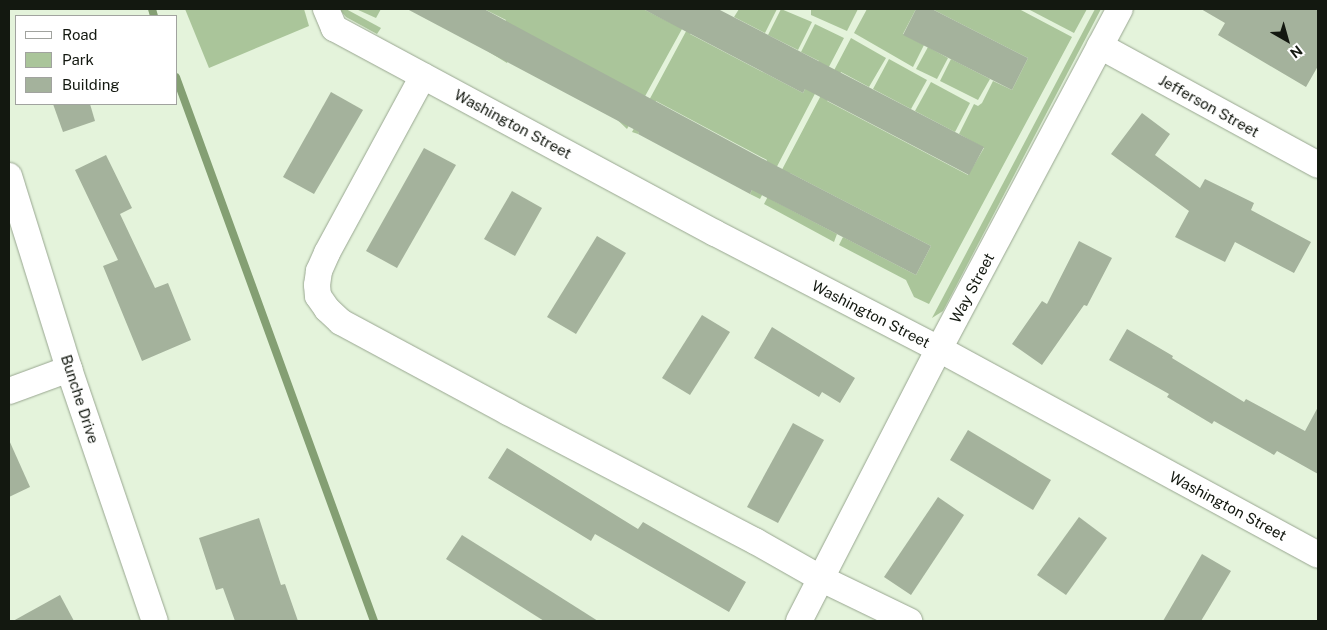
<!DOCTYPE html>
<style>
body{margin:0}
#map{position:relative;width:1327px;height:630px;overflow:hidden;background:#e4f3db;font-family:"Public Sans",sans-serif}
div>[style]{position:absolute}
.green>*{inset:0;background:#aac59a}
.stream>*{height:8px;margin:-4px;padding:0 4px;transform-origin:4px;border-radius:4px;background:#849f73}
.building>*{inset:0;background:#a4b29c}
.roads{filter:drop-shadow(0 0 1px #98a690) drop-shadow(0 0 1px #98a690)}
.minor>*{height:26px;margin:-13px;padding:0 13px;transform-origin:13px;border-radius:13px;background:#fff}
span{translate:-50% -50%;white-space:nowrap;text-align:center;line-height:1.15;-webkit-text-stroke:5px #fff;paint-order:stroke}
.street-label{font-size:15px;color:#131810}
.frame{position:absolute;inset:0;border:10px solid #131810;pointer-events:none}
.legend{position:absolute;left:15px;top:15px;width:162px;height:90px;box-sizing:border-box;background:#fff;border:1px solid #a1a39f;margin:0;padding:6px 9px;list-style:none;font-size:15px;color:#131810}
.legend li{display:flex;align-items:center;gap:10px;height:25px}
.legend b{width:25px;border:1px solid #a1a39f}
.north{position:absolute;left:1262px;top:15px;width:50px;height:50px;-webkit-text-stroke:4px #fff;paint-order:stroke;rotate:142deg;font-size:14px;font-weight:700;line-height:20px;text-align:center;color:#131810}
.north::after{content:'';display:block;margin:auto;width:18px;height:22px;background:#131810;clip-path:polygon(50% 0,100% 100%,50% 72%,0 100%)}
</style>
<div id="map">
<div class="green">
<i style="clip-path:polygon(185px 9px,304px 9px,309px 26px,209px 68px)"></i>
<i style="clip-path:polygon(339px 9px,346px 9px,381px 28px,377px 34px,346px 17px)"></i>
<i style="clip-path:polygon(356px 9px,381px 9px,376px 18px)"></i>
<i style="clip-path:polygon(484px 9px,643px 9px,671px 23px,679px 9px,693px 9px,627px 129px,524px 32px,507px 63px,489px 52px,506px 20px)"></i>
<i style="clip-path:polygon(698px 9px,703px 9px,690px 34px,803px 93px,819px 61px,801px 52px,815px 24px,844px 38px,760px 199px,750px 194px,767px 160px,656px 101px,638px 134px,632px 132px)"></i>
<i style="clip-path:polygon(739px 9px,777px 9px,765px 33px,734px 17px)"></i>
<i style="clip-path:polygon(781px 9px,812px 22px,798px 50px,768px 35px)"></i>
<i style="clip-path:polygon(811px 9px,858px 9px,847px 31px,811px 15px)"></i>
<i style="clip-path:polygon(867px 9px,916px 9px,903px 34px,924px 45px,913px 67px,854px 33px)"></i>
<i style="clip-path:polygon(932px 9px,1019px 9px,1072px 37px,929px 304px,914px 297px,906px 280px,839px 245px,843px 237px,916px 275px,931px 246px,790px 173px,774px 201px,837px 234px,834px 242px,764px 204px,851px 38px,886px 58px,869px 87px,841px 72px,827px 101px,968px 175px,984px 148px,959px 134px,974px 104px,978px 106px,982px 103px,993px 81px,1012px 90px,1028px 58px)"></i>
<i style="clip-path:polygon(1028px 9px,1087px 9px,1074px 33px)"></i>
<i style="clip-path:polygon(1095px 9px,1101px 9px,943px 311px,932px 318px)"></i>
<i style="clip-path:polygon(928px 47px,948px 58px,937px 79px,916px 69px)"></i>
<i style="clip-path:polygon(889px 59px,927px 80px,911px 109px,873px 89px)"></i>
<i style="clip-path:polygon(951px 59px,990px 79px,978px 100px,940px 81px)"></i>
<i style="clip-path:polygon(931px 82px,970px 103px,955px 132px,915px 111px)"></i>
</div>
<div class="stream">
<i style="left:152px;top:9px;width:7px;rotate:74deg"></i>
<i style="left:176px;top:77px;width:579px;rotate:70deg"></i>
</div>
<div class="building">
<i style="clip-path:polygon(407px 9px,484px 9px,767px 161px,931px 246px,916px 275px,752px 190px,750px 194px,638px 134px,639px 132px)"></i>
<i style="clip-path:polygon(643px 9px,718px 9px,984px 147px,969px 175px,805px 89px,803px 93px)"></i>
<i style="clip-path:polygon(916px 9px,932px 9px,1028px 58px,1012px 90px,903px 35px)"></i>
<i style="clip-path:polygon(1201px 9px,1318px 9px,1318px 66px,1306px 87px,1218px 35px,1225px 23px)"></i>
<i style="clip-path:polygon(331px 92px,363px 110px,314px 194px,283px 177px)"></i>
<i style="clip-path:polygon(53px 104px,90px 104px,95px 121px,63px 132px)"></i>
<i style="clip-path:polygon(1142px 113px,1170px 134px,1155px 155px,1200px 188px,1205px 179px,1254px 203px,1251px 210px,1311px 242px,1294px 273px,1235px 242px,1225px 262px,1175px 237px,1189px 211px,1111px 154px)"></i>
<i style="clip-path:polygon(424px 148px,456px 165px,397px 268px,366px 251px)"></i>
<i style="clip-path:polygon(106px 155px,132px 208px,120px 214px,155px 288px,168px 283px,191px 340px,142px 361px,103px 266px,118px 260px,75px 170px)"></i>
<i style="clip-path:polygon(512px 191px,542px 208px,515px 256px,484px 239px)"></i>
<i style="clip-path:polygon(597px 236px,626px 253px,576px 334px,547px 317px)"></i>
<i style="clip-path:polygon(1079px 241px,1112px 258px,1087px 306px,1084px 305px,1042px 365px,1012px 344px,1042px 301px,1047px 304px)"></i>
<i style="clip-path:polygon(702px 315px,730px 332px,690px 395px,662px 378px)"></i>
<i style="clip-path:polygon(772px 327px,855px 378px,840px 403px,822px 392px,819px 397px,754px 358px)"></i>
<i style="clip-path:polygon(1127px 329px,1173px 356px,1172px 358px,1244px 402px,1246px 399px,1305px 431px,1318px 407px,1318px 474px,1277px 451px,1274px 455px,1214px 421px,1212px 424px,1167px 397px,1169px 394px,1109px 360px)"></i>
<i style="clip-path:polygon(793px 423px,824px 440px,778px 523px,747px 507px)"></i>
<i style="clip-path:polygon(968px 430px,1051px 480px,1033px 510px,950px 460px)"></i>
<i style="clip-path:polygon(9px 440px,30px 487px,9px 497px)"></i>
<i style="clip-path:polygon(507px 448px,638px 529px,643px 522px,746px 582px,729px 612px,595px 534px,591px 541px,488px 478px)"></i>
<i style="clip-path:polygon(938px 497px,964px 515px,911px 595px,884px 577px)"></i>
<i style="clip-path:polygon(1079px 517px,1107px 538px,1066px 595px,1037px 575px)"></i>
<i style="clip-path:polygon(259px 518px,281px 585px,285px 584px,298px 621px,235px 621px,223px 588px,216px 590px,199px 538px)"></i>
<i style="clip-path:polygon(462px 535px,598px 621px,544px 621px,446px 559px)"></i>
<i style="clip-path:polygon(1202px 554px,1231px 571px,1201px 621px,1163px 621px)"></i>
<i style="clip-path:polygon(60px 595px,74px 621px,13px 621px)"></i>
</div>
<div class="roads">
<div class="minor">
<i style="left:326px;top:9px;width:21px;rotate:67deg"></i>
<i style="left:334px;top:28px;width:433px;rotate:28.3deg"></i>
<i style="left:715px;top:233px;width:252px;rotate:27.4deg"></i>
<i style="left:939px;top:349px;width:431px;rotate:28.5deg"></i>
<i style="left:1100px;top:46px;width:248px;rotate:28.6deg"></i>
<i style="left:423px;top:76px;width:201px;rotate:118.5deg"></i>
<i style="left:327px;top:253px;width:20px;rotate:114deg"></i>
<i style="left:319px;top:271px;width:14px;rotate:98deg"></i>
<i style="left:317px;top:285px;width:11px;rotate:85deg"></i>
<i style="left:318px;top:296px;width:16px;rotate:55deg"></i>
<i style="left:327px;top:309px;width:19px;rotate:43deg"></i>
<i style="left:341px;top:322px;width:190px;rotate:28.3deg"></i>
<i style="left:508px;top:412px;width:279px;rotate:27.6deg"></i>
<i style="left:755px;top:541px;width:77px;rotate:29.6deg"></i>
<i style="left:822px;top:579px;width:97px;rotate:25.8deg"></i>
<i style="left:9px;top:176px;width:202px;rotate:72.7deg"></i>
<i style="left:69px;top:369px;width:266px;rotate:71.2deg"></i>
<i style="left:9px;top:391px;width:64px;rotate:-20.1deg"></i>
<i style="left:799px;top:621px;width:306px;rotate:-62.8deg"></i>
<i style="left:939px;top:349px;width:385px;rotate:-62deg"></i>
</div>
</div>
<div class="street-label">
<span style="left:1209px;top:106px;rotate:29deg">Jefferson Street</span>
<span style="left:513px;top:124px;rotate:28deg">Washington Street</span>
<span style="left:972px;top:288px;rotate:-62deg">Way Street</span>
<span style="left:871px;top:314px;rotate:27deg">Washington Street</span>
<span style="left:80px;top:399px;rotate:72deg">Bunche Drive</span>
<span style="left:1228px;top:506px;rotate:28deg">Washington Street</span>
</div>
<div class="frame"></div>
<ul class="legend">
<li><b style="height:6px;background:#fff"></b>Road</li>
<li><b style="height:14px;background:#aac59a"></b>Park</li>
<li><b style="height:14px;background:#a4b29c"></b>Building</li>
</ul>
<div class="north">N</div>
</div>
